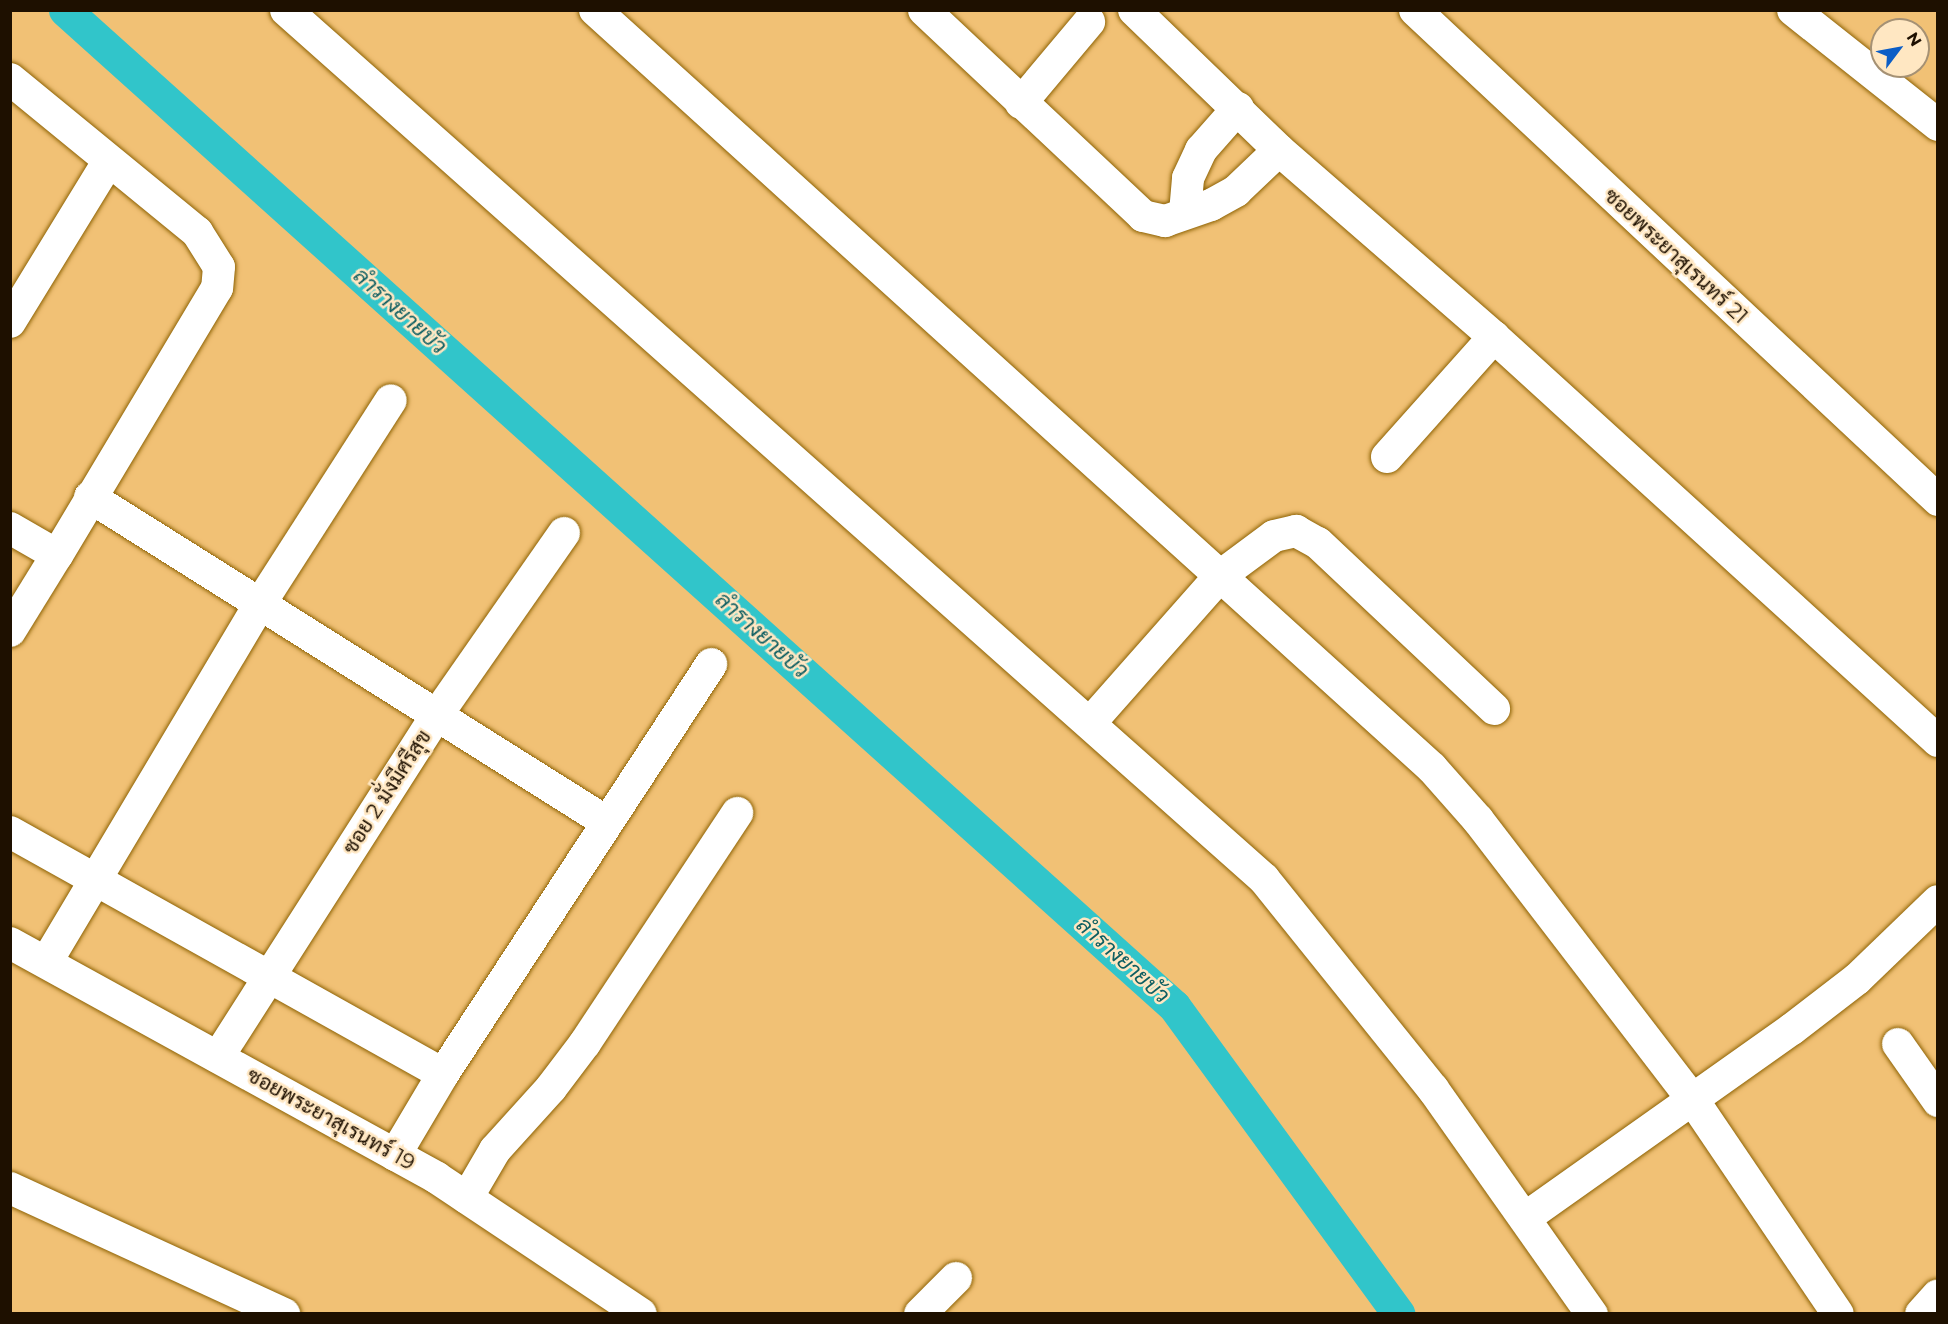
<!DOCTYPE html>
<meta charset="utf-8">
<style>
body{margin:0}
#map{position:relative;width:1948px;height:1324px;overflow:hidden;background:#f1c175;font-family:Montserrat,Sarabun,sans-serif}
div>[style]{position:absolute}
.canal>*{height:33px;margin:-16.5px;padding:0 16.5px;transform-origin:16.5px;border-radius:16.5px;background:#31c5ca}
.roads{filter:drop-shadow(0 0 2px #8e6305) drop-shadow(0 0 2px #8e6305)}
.minor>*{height:32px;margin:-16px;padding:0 16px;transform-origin:16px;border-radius:16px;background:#fff}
span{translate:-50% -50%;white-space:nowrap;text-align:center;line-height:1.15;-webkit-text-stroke:5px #ffe7c2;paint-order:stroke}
.street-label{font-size:21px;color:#1e1000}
.water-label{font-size:22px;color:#0f5f62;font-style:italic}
.frame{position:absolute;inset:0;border:12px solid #1e1000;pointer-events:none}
.north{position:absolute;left:1870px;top:18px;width:60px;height:60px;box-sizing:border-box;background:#ffe7c2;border:2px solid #a59174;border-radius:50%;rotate:58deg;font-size:16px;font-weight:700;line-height:24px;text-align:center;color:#1e1000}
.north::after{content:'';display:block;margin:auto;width:21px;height:27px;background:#0b5dc6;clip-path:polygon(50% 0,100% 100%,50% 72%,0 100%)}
</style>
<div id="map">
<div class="canal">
<i style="left:65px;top:10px;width:1491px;rotate:41.93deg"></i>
<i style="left:1174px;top:1006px;width:381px;rotate:53.9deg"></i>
</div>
<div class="roads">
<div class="minor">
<i style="left:286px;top:10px;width:1308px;rotate:41.62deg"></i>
<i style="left:1264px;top:879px;width:270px;rotate:51.2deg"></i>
<i style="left:1433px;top:1089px;width:276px;rotate:54.8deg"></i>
<i style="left:595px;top:10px;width:1129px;rotate:42.16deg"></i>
<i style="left:1432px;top:768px;width:69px;rotate:48.5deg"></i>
<i style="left:1478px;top:820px;width:353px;rotate:52.5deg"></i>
<i style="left:1693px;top:1100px;width:258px;rotate:55.9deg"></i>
<i style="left:924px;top:10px;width:301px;rotate:43.2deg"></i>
<i style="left:1143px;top:216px;width:23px;rotate:13deg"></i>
<i style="left:1165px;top:221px;width:49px;rotate:-19.2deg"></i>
<i style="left:1211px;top:205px;width:29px;rotate:-29deg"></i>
<i style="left:1236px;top:191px;width:59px;rotate:-43.6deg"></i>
<i style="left:1134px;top:10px;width:202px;rotate:44deg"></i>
<i style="left:1279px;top:150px;width:285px;rotate:41deg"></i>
<i style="left:1494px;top:337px;width:600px;rotate:42.3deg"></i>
<i style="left:1415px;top:10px;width:717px;rotate:43.13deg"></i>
<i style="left:1793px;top:10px;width:185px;rotate:38.4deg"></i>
<i style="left:10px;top:79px;width:242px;rotate:39.3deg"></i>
<i style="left:197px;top:232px;width:41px;rotate:57.8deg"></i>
<i style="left:219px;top:267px;width:21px;rotate:95deg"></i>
<i style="left:217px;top:288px;width:311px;rotate:120.9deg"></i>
<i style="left:57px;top:555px;width:54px;rotate:-150.1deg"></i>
<i style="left:1021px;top:103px;width:106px;rotate:-50deg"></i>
<i style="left:1185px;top:213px;width:35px;rotate:-85deg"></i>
<i style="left:1188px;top:178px;width:31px;rotate:-65deg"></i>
<i style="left:1201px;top:150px;width:56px;rotate:-48.6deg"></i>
<i style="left:10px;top:322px;width:188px;rotate:-58.5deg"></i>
<i style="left:1387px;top:457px;width:161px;rotate:-48.3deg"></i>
<i style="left:90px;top:497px;width:608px;rotate:32.18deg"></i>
<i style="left:10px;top:631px;width:89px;rotate:-58.3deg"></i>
<i style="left:1090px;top:723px;width:196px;rotate:-48.5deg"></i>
<i style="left:1220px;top:576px;width:67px;rotate:-36.5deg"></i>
<i style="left:1274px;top:536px;width:23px;rotate:-13deg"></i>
<i style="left:1296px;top:531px;width:25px;rotate:29deg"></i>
<i style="left:1318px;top:543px;width:242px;rotate:43.3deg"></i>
<i style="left:10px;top:832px;width:496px;rotate:29.2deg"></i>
<i style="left:10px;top:943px;width:487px;rotate:28.8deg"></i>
<i style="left:437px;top:1178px;width:245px;rotate:33.7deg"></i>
<i style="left:47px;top:961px;width:416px;rotate:-59.2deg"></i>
<i style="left:260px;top:604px;width:242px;rotate:-57.3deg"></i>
<i style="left:1898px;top:1044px;width:70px;rotate:54.9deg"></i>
<i style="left:218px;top:1057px;width:406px;rotate:-57.4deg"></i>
<i style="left:437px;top:715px;width:222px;rotate:-55.1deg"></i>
<i style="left:395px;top:1155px;width:94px;rotate:-59.3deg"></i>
<i style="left:443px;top:1074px;width:490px;rotate:-56.8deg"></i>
<i style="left:10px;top:1188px;width:302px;rotate:24.7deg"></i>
<i style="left:467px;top:1198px;width:56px;rotate:-59.7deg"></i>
<i style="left:495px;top:1150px;width:84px;rotate:-47.9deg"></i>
<i style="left:551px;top:1088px;width:56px;rotate:-52.9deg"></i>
<i style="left:585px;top:1043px;width:276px;rotate:-56.5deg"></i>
<i style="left:1525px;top:1218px;width:327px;rotate:-35.3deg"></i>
<i style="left:1792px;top:1029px;width:82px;rotate:-37.6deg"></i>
<i style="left:1857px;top:979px;width:112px;rotate:-43.9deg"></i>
<i style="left:920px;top:1314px;width:51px;rotate:-45deg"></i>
<i style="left:1921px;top:1314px;width:25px;rotate:-48deg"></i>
</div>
</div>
<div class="street-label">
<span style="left:1676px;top:256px;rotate:43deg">ซอยพระยาสุเรนทร์ 21</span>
<span style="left:387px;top:792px;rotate:-57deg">ซอย 2 มั่งมีศรีสุข</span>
<span style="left:331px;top:1119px;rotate:29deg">ซอยพระยาสุเรนทร์ 19</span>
</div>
<div class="water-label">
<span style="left:400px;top:311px;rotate:42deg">ลำรางยายบัว</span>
<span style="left:762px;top:635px;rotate:42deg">ลำรางยายบัว</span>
<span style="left:1123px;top:960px;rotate:42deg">ลำรางยายบัว</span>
</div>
<div class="frame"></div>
<div class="north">N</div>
</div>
